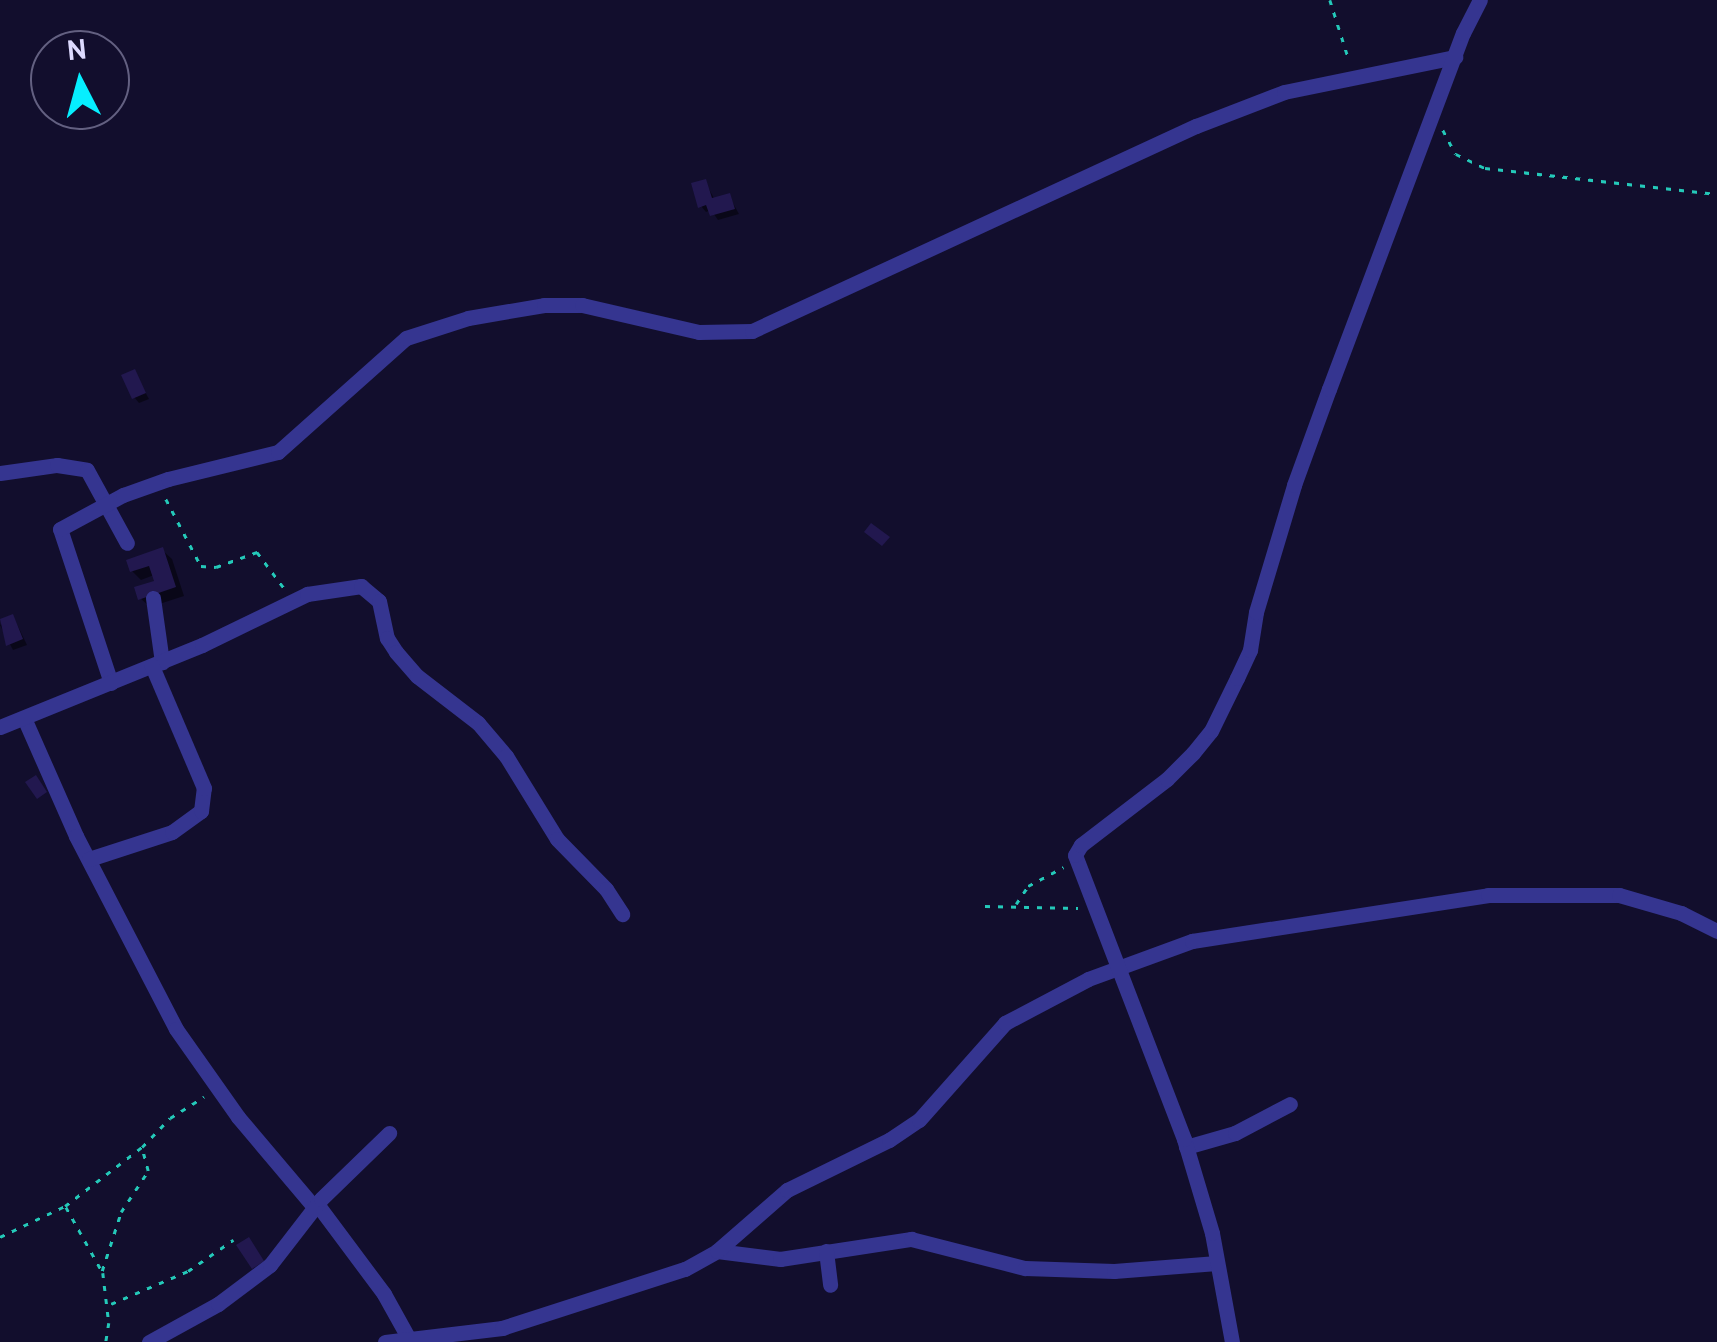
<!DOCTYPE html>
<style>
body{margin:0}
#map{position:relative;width:1717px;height:1342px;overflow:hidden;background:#120e2d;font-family:Overpass,sans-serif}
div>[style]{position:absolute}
.shadow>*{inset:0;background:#0007}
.building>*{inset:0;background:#22184f}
.path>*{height:2.5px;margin-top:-1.25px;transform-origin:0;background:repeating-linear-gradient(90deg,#24c9b9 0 5px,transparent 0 13px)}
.street>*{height:15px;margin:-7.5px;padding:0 7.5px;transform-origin:7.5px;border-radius:7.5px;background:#353590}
span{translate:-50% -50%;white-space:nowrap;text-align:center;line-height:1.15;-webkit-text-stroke:8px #120e2d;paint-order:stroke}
.north{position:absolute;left:30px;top:30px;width:100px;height:100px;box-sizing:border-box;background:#120e2d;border:2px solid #636081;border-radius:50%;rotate:354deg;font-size:28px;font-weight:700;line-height:40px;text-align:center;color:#dddaff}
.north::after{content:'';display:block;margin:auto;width:35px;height:45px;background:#06efff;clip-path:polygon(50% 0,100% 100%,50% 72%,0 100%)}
</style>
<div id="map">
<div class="shadow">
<i style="clip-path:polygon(705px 182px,715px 200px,729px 196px,739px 214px,718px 220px,711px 210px,706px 212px,701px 206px)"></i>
<i style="clip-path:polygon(134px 372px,149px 399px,139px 403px,134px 397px)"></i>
<i style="clip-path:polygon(162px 550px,172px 559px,184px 596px,150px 607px,140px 598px,157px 583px,154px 575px,141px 580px,132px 571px)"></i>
<i style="clip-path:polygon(13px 616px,27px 645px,13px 650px,0 625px)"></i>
</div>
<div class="building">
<i style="clip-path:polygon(706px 179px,712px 198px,730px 193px,735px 209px,710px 216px,706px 205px,698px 208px,691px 183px)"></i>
<i style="clip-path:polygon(135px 369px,146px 393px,132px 399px,121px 375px)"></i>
<i style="clip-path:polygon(871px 523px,890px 537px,882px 546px,864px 532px)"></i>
<i style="clip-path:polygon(163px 547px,176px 587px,138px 600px,134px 587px,154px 581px,149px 566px,130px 572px,126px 560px)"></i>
<i style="clip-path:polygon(13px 614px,23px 639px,6px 646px,0 619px)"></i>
<i style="clip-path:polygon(36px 775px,47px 792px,37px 799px,25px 782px)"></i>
<i style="clip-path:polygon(249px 1237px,264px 1261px,252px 1269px,236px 1245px)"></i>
</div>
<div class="path">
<i style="left:1330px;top:0;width:63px;rotate:72.4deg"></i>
<i style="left:1443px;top:130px;width:27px;rotate:62deg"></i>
<i style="left:1456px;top:154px;width:32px;rotate:26deg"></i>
<i style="left:1485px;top:168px;width:233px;rotate:6.4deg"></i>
<i style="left:166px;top:499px;width:76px;rotate:62.4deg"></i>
<i style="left:201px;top:566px;width:15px;rotate:4deg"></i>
<i style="left:216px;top:567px;width:44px;rotate:-20.1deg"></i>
<i style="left:257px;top:552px;width:45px;rotate:53.1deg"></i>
<i style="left:1016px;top:904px;width:22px;rotate:-56deg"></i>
<i style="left:1028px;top:886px;width:40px;rotate:-28deg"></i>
<i style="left:985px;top:906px;width:93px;rotate:1.2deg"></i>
<i style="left:66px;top:1207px;width:76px;rotate:60.7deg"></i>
<i style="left:103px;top:1273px;width:50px;rotate:83.2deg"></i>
<i style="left:109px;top:1323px;width:19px;rotate:99deg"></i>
<i style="left:0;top:1237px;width:72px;rotate:-25.5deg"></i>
<i style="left:65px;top:1206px;width:97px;rotate:-37.5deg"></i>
<i style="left:142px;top:1147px;width:40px;rotate:-46deg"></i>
<i style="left:170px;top:1118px;width:40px;rotate:-32deg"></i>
<i style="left:102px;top:1271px;width:62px;rotate:-72.1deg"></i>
<i style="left:121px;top:1212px;width:49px;rotate:-56.6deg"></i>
<i style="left:148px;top:1171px;width:24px;rotate:-105deg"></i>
<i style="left:111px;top:1304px;width:84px;rotate:-23.2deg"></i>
<i style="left:188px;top:1271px;width:55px;rotate:-34.6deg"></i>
</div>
<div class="street">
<i style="left:0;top:473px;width:58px;rotate:-8deg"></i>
<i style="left:57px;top:465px;width:30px;rotate:9deg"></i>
<i style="left:87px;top:470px;width:83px;rotate:61.3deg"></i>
<i style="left:153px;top:598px;width:65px;rotate:82deg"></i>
<i style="left:111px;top:683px;width:162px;rotate:-108.3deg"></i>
<i style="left:60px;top:529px;width:72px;rotate:-28.4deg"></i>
<i style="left:123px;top:495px;width:48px;rotate:-19.6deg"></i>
<i style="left:168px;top:479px;width:113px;rotate:-13.8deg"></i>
<i style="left:278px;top:452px;width:171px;rotate:-41.7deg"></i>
<i style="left:406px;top:338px;width:65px;rotate:-17.9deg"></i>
<i style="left:468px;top:318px;width:77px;rotate:-9.7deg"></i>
<i style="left:544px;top:305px;width:38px"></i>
<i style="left:582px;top:305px;width:120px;rotate:13deg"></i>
<i style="left:699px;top:332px;width:53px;rotate:-1.1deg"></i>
<i style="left:752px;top:331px;width:489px;rotate:-24.8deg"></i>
<i style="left:1196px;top:126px;width:94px;rotate:-21.1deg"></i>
<i style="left:1284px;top:92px;width:175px;rotate:-11.6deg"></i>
<i style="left:24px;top:718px;width:129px;rotate:66.2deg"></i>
<i style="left:76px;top:836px;width:217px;rotate:62.6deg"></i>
<i style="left:176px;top:1029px;width:108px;rotate:54.8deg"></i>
<i style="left:238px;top:1117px;width:118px;rotate:49.8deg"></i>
<i style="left:0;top:727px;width:218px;rotate:-22.1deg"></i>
<i style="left:202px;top:645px;width:117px;rotate:-25.9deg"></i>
<i style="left:307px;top:594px;width:55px;rotate:-8.4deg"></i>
<i style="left:361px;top:586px;width:23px;rotate:40deg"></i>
<i style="left:379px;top:601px;width:38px;rotate:78deg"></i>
<i style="left:387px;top:638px;width:17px;rotate:57deg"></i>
<i style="left:396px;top:652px;width:32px;rotate:49deg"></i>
<i style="left:417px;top:676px;width:77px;rotate:37.6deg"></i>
<i style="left:478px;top:723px;width:43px;rotate:49.7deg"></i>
<i style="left:506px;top:756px;width:97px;rotate:58.4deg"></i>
<i style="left:557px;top:839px;width:70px;rotate:45.6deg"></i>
<i style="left:606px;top:889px;width:30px;rotate:57deg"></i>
<i style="left:89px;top:859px;width:87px;rotate:-18deg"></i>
<i style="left:172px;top:832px;width:36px;rotate:-36deg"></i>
<i style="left:201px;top:811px;width:23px;rotate:-83deg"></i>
<i style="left:204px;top:788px;width:133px;rotate:-113.1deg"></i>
<i style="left:1186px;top:1147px;width:51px;rotate:-15.9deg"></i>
<i style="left:1235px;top:1133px;width:62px;rotate:-27.8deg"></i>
<i style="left:317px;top:1204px;width:112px;rotate:53.3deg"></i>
<i style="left:384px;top:1294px;width:51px;rotate:60.9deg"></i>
<i style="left:717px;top:1251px;width:64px;rotate:7.2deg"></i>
<i style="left:780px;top:1259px;width:133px;rotate:-8.7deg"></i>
<i style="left:911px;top:1239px;width:118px;rotate:14.3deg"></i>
<i style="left:1025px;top:1268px;width:89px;rotate:1.9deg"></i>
<i style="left:1114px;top:1271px;width:103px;rotate:-4.4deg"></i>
<i style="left:826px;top:1251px;width:34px;rotate:83deg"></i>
<i style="left:149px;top:1342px;width:79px;rotate:-28.8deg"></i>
<i style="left:218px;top:1304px;width:65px;rotate:-36.9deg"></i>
<i style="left:270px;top:1265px;width:83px;rotate:-52.3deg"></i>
<i style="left:321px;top:1199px;width:95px;rotate:-44.1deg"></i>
<i style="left:385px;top:1342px;width:118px;rotate:-6.8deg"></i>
<i style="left:502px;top:1328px;width:192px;rotate:-17.9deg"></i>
<i style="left:685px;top:1269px;width:37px;rotate:-29deg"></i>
<i style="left:717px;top:1251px;width:93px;rotate:-41.1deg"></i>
<i style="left:787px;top:1190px;width:114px;rotate:-26.1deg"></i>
<i style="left:889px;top:1140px;width:36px;rotate:-34deg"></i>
<i style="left:919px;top:1120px;width:130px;rotate:-48.4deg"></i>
<i style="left:1005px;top:1023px;width:94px;rotate:-27.9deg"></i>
<i style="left:1088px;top:979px;width:111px;rotate:-20.1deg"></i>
<i style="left:1192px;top:941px;width:300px;rotate:-8.8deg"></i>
<i style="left:1488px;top:895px;width:131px"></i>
<i style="left:1619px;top:895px;width:65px;rotate:16.2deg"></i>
<i style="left:1681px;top:913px;width:40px;rotate:26.6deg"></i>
<i style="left:1232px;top:1342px;width:111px;rotate:-100.4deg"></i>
<i style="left:1212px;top:1233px;width:98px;rotate:-106.6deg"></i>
<i style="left:1184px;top:1139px;width:304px;rotate:-111deg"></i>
<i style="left:1075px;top:855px;width:12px;rotate:-59deg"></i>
<i style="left:1081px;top:845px;width:108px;rotate:-37.5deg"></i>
<i style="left:1167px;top:779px;width:37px;rotate:-45deg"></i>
<i style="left:1193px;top:753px;width:28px;rotate:-51deg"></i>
<i style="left:1211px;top:731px;width:59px;rotate:-63.9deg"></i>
<i style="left:1237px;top:678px;width:31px;rotate:-65deg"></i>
<i style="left:1250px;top:650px;width:38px;rotate:-81deg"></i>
<i style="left:1256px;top:612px;width:133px;rotate:-73.3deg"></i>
<i style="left:1294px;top:485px;width:102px;rotate:-70deg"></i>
<i style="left:1329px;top:389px;width:380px;rotate:-69.4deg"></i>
<i style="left:1463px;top:33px;width:37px;rotate:-63deg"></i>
</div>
<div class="north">N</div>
</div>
